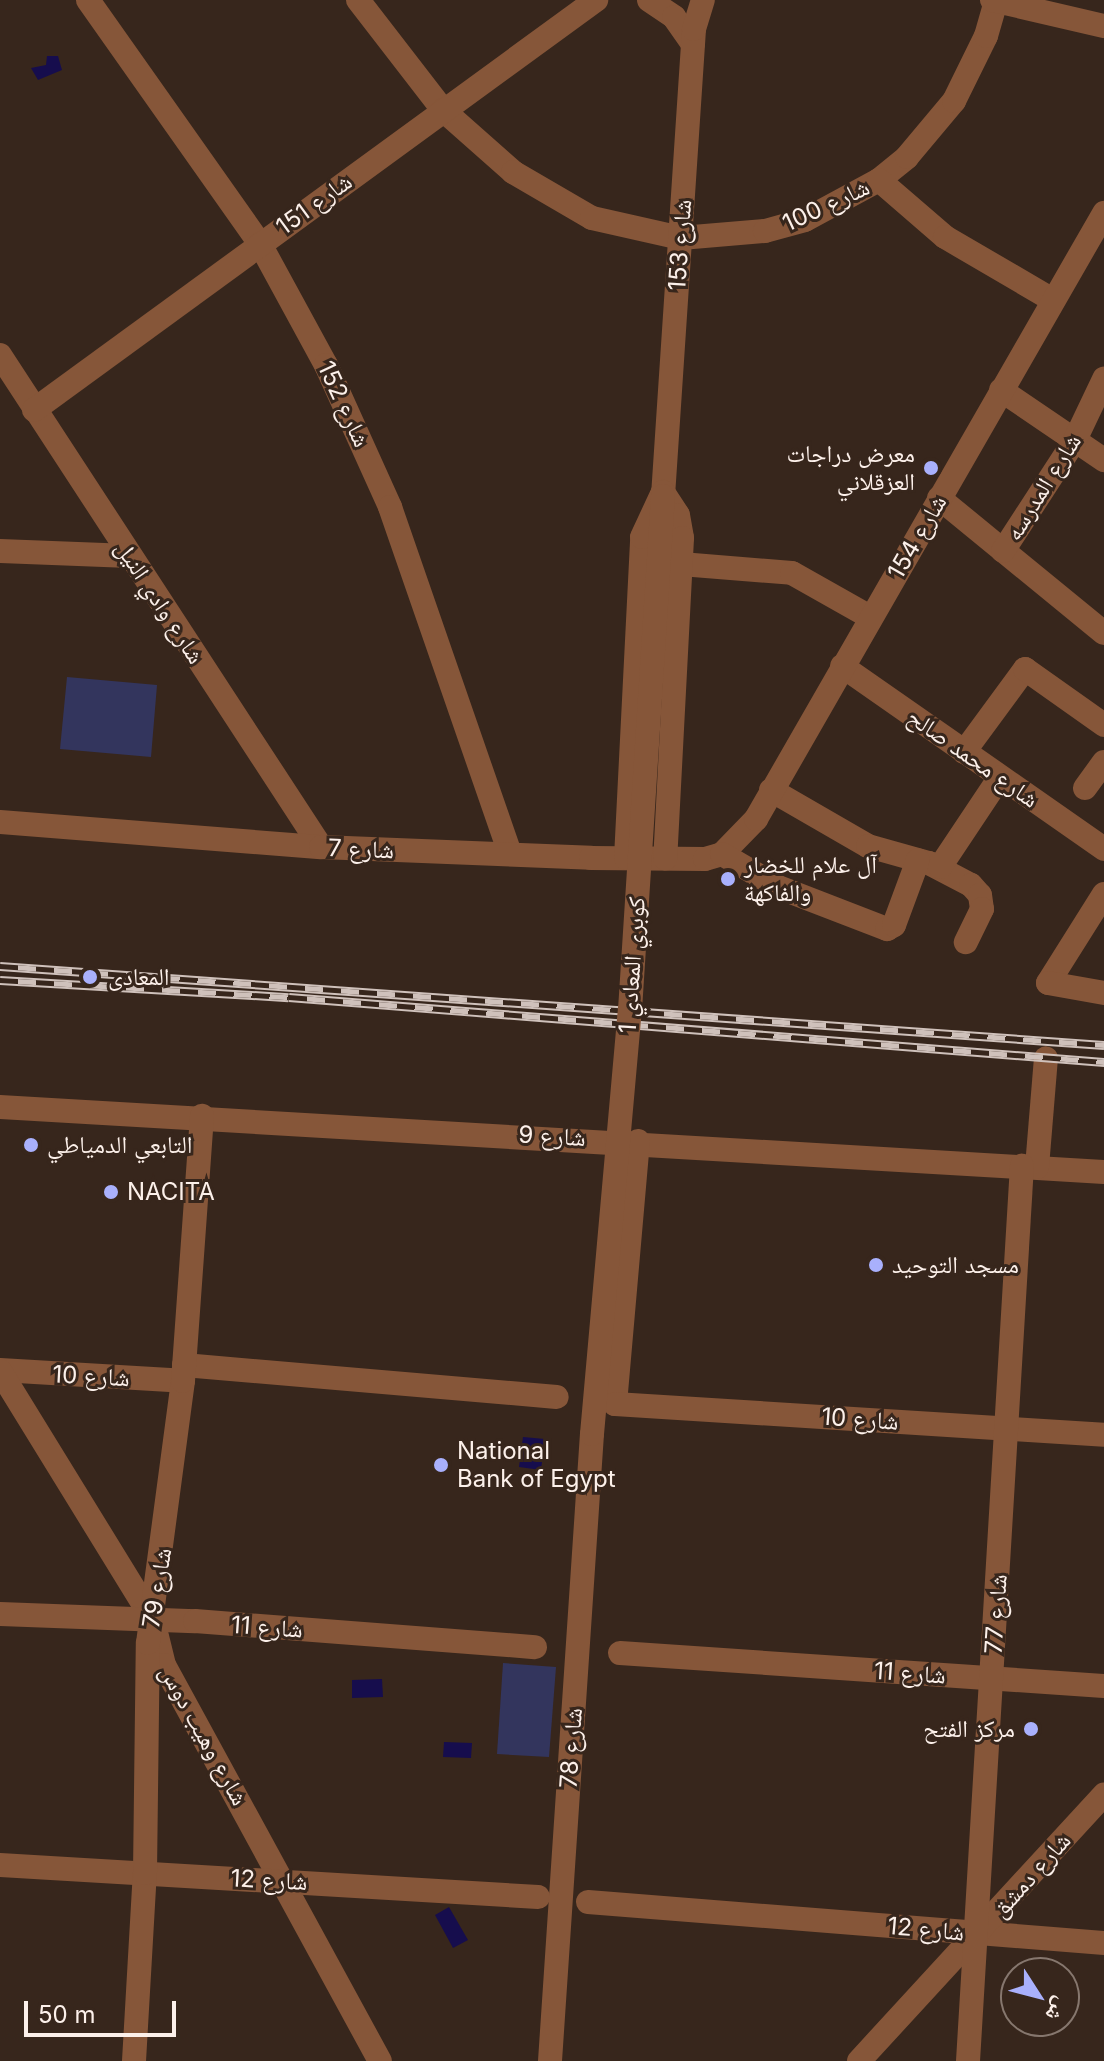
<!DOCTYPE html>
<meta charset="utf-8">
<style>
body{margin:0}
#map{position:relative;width:1104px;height:2061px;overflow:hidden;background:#37261c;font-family:Inter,"Noto Naskh Arabic",sans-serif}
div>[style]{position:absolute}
.green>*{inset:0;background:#33355d}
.water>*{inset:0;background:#160d4d}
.minor>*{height:24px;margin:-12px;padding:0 12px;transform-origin:12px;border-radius:12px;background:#865639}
.rail>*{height:9px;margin-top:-4.5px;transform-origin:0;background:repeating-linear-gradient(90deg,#37261c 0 18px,#cfc1bb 0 36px);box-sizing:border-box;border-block:2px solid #cfc1bb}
.minor-bridge>*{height:24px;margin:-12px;padding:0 12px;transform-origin:12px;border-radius:12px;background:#865639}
.dots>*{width:22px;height:22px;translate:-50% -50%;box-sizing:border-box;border:4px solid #37261c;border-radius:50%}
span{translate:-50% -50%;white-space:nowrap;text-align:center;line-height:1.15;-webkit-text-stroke:6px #37261c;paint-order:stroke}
.street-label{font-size:24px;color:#fcf0ea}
.poi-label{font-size:24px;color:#fcf0ea}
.right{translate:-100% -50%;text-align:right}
.left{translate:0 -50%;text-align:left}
.north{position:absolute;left:1000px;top:1957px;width:80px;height:80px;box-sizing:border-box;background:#37261c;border:2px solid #86776e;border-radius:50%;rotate:126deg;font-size:22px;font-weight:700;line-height:32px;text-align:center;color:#fcf0ea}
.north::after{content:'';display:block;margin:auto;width:28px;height:36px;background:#a9b0fc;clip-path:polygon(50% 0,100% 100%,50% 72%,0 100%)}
.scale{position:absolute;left:24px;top:2001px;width:152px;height:36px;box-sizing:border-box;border:4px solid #fcf0ea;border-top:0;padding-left:10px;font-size:24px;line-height:28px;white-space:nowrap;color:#fcf0ea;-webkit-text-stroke:6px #37261c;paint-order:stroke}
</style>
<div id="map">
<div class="green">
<i style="clip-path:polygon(67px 677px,157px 685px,151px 757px,60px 749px)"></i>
<i style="clip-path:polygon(503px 1663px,556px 1667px,549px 1757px,497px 1754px)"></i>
</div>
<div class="water">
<i style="clip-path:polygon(47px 56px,58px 56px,62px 70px,38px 80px,31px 68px,46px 65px)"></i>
<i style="clip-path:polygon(523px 1437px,545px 1439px,541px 1470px,519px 1467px)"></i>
<i style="clip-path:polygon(382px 1679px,383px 1697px,352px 1698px,352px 1680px)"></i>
<i style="clip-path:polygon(444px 1742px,472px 1743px,471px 1758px,443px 1757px)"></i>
<i style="clip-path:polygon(449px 1907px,468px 1940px,453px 1948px,435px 1915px)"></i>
</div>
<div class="minor">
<i style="left:88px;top:0;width:299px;rotate:54.8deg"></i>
<i style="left:260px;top:244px;width:138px;rotate:61.4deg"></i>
<i style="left:326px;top:365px;width:156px;rotate:65.7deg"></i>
<i style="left:390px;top:507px;width:367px;rotate:70.9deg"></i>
<i style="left:358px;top:0;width:139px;rotate:52.3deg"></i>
<i style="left:443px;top:110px;width:94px;rotate:41.5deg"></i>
<i style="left:513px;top:172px;width:91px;rotate:30.2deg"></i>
<i style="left:592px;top:218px;width:91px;rotate:12.7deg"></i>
<i style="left:681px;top:238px;width:84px;rotate:-4.8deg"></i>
<i style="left:765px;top:231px;width:41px;rotate:-15.4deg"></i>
<i style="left:805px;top:220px;width:84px;rotate:-28.4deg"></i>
<i style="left:879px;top:180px;width:36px;rotate:-39deg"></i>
<i style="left:907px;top:157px;width:73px;rotate:-50deg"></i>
<i style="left:954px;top:101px;width:72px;rotate:-63.8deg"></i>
<i style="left:986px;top:36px;width:37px;rotate:-74deg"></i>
<i style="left:649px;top:0;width:30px;rotate:34deg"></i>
<i style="left:674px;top:17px;width:33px;rotate:55deg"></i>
<i style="left:992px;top:0;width:115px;rotate:13.1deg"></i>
<i style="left:879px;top:180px;width:87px;rotate:40.8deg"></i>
<i style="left:945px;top:237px;width:125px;rotate:30.3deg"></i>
<i style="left:0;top:355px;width:587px;rotate:56.88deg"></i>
<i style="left:1001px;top:390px;width:125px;rotate:34.2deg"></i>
<i style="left:34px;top:410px;width:696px;rotate:-36.11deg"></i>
<i style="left:663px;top:496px;width:468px;rotate:-86.2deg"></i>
<i style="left:694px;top:29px;width:30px;rotate:-73deg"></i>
<i style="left:939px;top:498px;width:213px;rotate:39.3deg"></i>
<i style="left:0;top:551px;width:130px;rotate:2.2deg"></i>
<i style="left:1003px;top:551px;width:132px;rotate:-57deg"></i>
<i style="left:1075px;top:440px;width:68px;rotate:-64.6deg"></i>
<i style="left:681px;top:564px;width:111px;rotate:4.6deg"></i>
<i style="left:792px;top:573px;width:90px;rotate:29.4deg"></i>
<i style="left:842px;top:666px;width:320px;rotate:34.9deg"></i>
<i style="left:964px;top:752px;width:103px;rotate:-53.7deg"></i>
<i style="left:1025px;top:669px;width:97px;rotate:35.3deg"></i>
<i style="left:1085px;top:788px;width:32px;rotate:-54deg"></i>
<i style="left:771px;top:790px;width:112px;rotate:30deg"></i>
<i style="left:868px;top:846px;width:63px;rotate:15.6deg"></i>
<i style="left:929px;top:863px;width:47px;rotate:27.6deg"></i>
<i style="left:971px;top:885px;width:13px;rotate:48deg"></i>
<i style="left:980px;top:895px;width:14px;rotate:82deg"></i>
<i style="left:982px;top:909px;width:37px;rotate:116deg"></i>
<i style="left:0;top:822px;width:322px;rotate:4.5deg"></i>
<i style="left:321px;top:847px;width:270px;rotate:2.3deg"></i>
<i style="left:591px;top:858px;width:114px;rotate:0.5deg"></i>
<i style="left:705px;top:859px;width:18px;rotate:-16deg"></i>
<i style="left:722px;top:854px;width:49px;rotate:-45.8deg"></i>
<i style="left:756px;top:819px;width:699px;rotate:-60.13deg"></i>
<i style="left:722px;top:854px;width:65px;rotate:30.5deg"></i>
<i style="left:778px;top:887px;width:117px;rotate:21.1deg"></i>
<i style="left:887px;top:929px;width:8px;rotate:-30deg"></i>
<i style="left:894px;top:925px;width:69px;rotate:-69.7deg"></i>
<i style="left:626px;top:858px;width:321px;rotate:-87.1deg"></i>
<i style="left:642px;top:537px;width:50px;rotate:-65deg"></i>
<i style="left:663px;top:492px;width:27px;rotate:57deg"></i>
<i style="left:678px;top:515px;width:23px;rotate:80deg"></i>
<i style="left:682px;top:538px;width:321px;rotate:93deg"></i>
<i style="left:940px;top:867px;width:108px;rotate:-56.3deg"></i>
<i style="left:1104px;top:894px;width:105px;rotate:122.2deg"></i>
<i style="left:1048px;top:983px;width:57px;rotate:10.1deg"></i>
<i style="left:0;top:1107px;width:1106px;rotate:3.37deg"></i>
<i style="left:638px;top:1141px;width:264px;rotate:95deg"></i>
<i style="left:615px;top:1404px;width:490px;rotate:3.6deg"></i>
<i style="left:1037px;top:1167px;width:109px;rotate:-85.3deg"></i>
<i style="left:184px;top:1365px;width:374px;rotate:4.9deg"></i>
<i style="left:0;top:1370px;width:183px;rotate:3.4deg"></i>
<i style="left:0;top:1371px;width:292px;rotate:58.4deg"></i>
<i style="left:153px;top:1620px;width:46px;rotate:76.3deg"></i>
<i style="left:164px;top:1665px;width:451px;rotate:61.4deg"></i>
<i style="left:0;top:1614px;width:195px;rotate:2.1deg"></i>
<i style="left:195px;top:1621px;width:341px;rotate:4.4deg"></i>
<i style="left:620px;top:1653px;width:485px;rotate:3.9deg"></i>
<i style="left:0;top:1865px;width:539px;rotate:3.4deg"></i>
<i style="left:588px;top:1902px;width:518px;rotate:4.54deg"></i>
<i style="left:134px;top:2061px;width:188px;rotate:-86.7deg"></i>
<i style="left:145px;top:1873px;width:230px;rotate:-89.3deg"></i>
<i style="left:148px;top:1643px;width:264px;rotate:-82.4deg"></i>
<i style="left:183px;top:1381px;width:266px;rotate:-85.9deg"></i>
<i style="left:550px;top:2061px;width:628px;rotate:-86.17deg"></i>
<i style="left:859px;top:2061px;width:362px;rotate:-47.4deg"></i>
<i style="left:968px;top:2061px;width:897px;rotate:-86.55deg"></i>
</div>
<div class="rail">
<i style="left:0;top:966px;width:1107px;rotate:4.09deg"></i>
<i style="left:0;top:980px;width:289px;rotate:3.4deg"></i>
<i style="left:289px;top:997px;width:818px;rotate:4.56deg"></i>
</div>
<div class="minor-bridge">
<i style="left:592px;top:1434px;width:426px;rotate:-84.9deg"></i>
<i style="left:630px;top:1010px;width:515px;rotate:-86.33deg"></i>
</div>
<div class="dots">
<i style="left:931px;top:468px;background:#a9b0fc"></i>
<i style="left:728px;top:879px;background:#a9b0fc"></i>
<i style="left:90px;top:977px;background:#a9b0fc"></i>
<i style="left:31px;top:1145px;background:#a9b0fc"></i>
<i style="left:111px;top:1192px;background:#a9b0fc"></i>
<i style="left:876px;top:1265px;background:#a9b0fc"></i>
<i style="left:441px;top:1465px;background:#a9b0fc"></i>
<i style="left:1031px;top:1729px;background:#a9b0fc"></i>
</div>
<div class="street-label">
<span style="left:314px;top:204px;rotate:-36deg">شارع 151</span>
<span style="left:826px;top:205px;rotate:-25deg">شارع 100</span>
<span style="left:680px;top:245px;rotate:-86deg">شارع 153</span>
<span style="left:344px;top:404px;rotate:65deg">شارع 152</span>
<span style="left:1043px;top:487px;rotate:-58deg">شارع المدرسه</span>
<span style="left:917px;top:537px;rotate:-60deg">شارع 154</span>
<span style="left:160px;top:602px;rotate:57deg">شارع وادي النيل</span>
<span style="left:973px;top:758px;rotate:35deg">شارع محمد صالح</span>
<span style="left:361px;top:849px;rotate:2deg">شارع 7</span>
<span style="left:632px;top:965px;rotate:-86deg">كوبري المعادي 1</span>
<span style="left:552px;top:1136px;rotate:3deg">شارع 9</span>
<span style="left:91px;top:1376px;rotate:3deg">شارع 10</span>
<span style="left:860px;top:1419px;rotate:4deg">شارع 10</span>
<span style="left:157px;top:1588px;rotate:-81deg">شارع 79</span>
<span style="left:996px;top:1614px;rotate:-86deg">شارع 77</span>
<span style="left:267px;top:1627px;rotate:4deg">شارع 11</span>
<span style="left:910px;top:1673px;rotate:4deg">شارع 11</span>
<span style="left:204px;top:1735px;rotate:61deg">شارع وهيب دوس</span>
<span style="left:571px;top:1748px;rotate:-86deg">شارع 78</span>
<span style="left:1031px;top:1875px;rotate:-48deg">شارع دمشق</span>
<span style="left:269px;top:1880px;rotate:3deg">شارع 12</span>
<span style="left:926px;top:1929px;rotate:5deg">شارع 12</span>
</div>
<div class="poi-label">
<span class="right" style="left:915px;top:468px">معرض دراجات<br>العزقلاني</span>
<span class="left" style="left:744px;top:879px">آل علام للخضار<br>والفاكهة</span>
<span class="left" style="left:108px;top:977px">المعادى</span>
<span class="left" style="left:47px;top:1145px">التابعي الدمياطي</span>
<span class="left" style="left:127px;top:1192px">NACITA</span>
<span class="left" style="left:892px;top:1265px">مسجد التوحيد</span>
<span class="left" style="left:457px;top:1465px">National<br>Bank of Egypt</span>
<span class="right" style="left:1015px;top:1729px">مركز الفتح</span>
</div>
<div class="north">ش</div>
<div class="scale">50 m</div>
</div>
